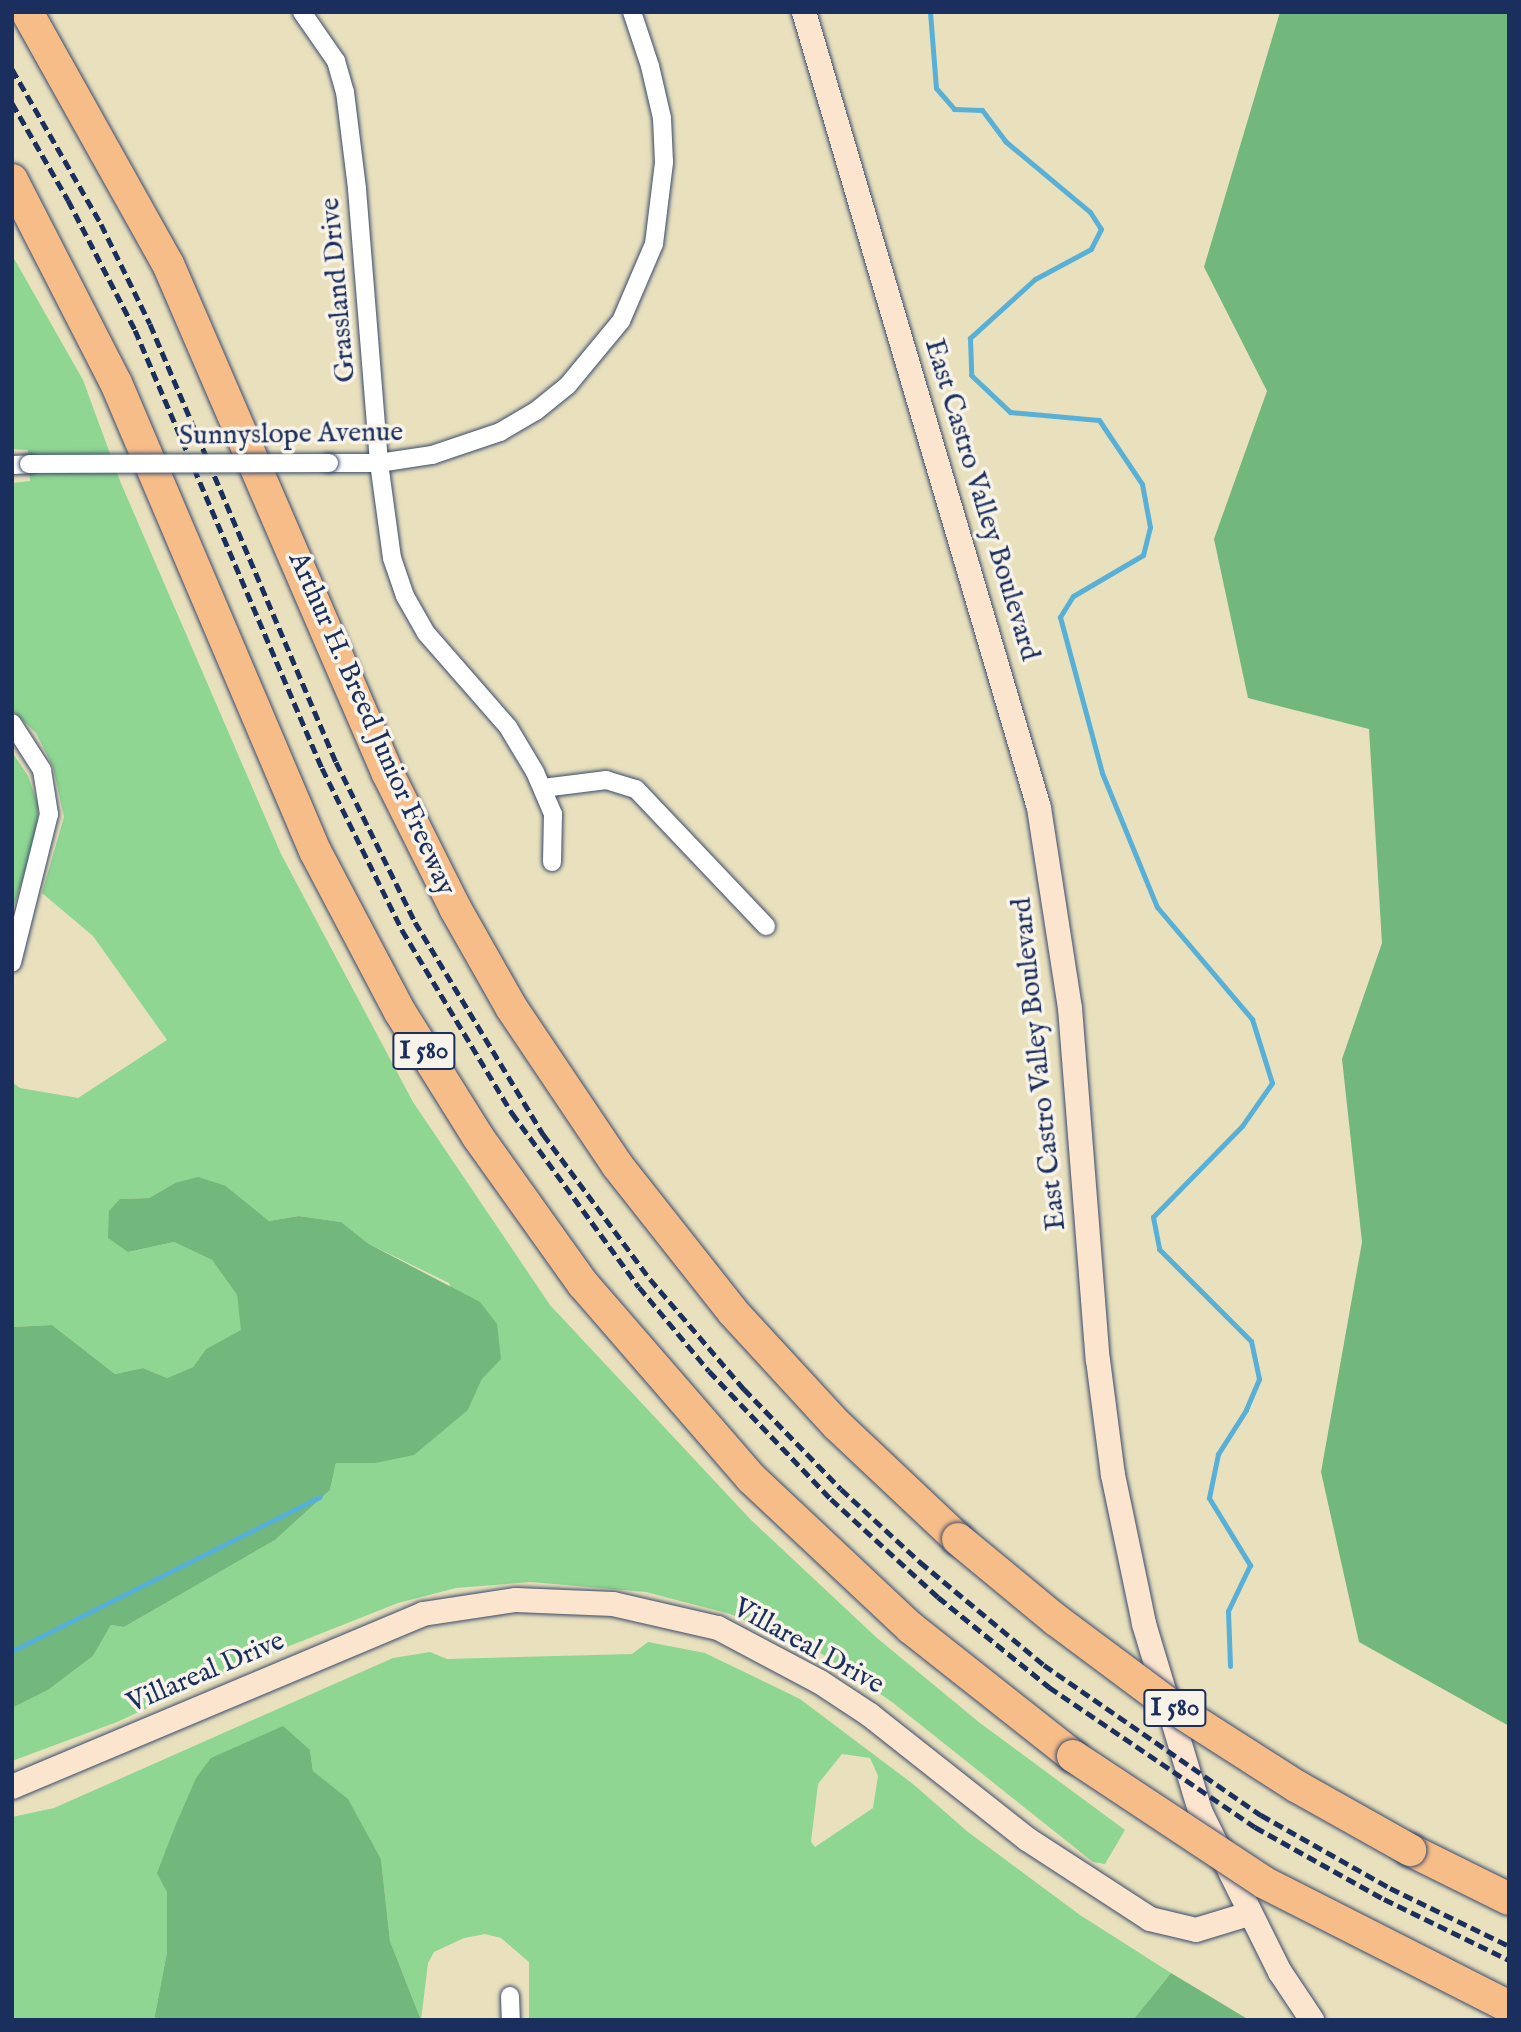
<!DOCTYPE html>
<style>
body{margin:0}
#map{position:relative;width:1521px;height:2032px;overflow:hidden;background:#e9e1be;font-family:"IM FELL English",serif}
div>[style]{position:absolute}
.green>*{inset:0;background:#8ed691}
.forest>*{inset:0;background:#72b77b}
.stream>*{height:5px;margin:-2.5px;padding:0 2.5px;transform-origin:2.5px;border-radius:2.5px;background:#59b0d6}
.roads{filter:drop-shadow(0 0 2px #3a4a6c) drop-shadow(0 0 2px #3a4a6c)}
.street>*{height:18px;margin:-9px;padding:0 9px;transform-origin:9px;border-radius:9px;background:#fff}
.secondary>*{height:24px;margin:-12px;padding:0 12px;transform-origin:12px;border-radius:12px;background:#fce5cf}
.highway>*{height:32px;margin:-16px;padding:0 16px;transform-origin:16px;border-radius:16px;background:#f7bd88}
.rail>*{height:5px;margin-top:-2.5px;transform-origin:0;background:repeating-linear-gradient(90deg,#1b2f5e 0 10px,transparent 0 15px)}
.bridges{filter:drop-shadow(0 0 2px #3a4a6c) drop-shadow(0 0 2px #3a4a6c)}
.street-bridge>*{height:18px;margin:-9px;padding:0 9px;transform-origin:9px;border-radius:9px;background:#fff}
.highway-bridge>*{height:32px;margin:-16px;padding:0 16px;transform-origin:16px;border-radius:16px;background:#f7bd88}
span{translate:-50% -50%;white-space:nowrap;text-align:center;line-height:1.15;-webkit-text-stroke:7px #f7f3e8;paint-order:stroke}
.shield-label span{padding:2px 5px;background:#f7f3e8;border:2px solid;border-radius:5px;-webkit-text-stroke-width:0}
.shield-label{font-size:26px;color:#1b2f5e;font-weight:700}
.street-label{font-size:28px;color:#1b2f5e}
.frame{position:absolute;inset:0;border:14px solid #1b2f5e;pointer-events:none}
</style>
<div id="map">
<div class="green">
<i style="clip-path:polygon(12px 255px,83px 380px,120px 481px,281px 854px,413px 1102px,550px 1305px,751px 1520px,877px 1638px,980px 1723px,1125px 1830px,1105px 1864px,1093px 1862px,892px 1702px,822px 1654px,730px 1614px,646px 1592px,531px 1582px,456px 1588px,398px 1603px,229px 1670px,117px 1722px,12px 1761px,12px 1708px,48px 1690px,93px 1656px,111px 1625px,124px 1627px,275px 1540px,330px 1490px,336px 1463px,375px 1463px,431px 1440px,468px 1410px,482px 1379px,449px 1283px,369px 1244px,341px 1222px,299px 1216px,269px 1221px,226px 1186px,175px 1183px,149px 1198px,120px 1199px,128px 1252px,174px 1242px,212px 1260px,237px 1295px,242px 1330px,206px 1349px,193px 1367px,167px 1378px,143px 1368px,115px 1374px,52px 1325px,12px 1327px,12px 1082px,20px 1088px,78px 1098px,167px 1040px,93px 936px,42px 893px,64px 817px,53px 767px,36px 733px,12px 710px,12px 483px,30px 481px,28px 450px,12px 449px)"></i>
<i style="clip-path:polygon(12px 752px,28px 776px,38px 805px,37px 837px,12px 911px)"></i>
<i style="clip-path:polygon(evenodd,648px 1642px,705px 1653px,800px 1699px,913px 1784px,968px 1832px,1080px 1915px,1171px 1973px,1133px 2020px,529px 2020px,529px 1962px,501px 1938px,485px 1934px,464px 1938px,434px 1952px,428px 1963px,421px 2020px,390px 1941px,381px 1859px,348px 1800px,313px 1771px,310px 1750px,167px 1892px,167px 1952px,154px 2020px,12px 2020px,12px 1817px,54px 1808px,393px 1658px,430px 1652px,447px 1659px,632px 1654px,648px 1642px,842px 1754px,870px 1758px,878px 1776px,873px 1808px,815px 1847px,811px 1842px,818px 1784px,842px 1754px)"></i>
</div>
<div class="forest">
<i style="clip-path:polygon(1280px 12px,1509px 12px,1509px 1726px,1359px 1642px,1321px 1472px,1362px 1242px,1342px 1059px,1382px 943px,1369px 729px,1248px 698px,1214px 539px,1267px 391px,1204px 267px)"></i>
<i style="clip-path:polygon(198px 1177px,226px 1186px,269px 1221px,299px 1216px,341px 1222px,369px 1244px,480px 1302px,497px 1324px,501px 1359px,482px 1379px,468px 1410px,414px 1455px,375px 1463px,336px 1463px,330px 1490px,275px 1540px,124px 1627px,111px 1625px,93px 1656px,48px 1690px,12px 1708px,12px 1327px,52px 1325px,115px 1374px,143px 1368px,167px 1378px,193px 1367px,206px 1349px,241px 1330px,237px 1295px,212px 1260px,174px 1242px,128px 1252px,108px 1238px,109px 1211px,120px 1199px,149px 1198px,175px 1183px)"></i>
<i style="clip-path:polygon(283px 1726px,310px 1750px,313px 1771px,348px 1799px,381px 1859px,390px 1941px,421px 2020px,154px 2020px,167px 1952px,167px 1892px,157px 1873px,176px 1824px,196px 1778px,211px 1758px)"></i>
<i style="clip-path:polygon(1171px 1973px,1221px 2003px,1249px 2020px,1133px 2020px)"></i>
</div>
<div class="stream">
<i style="left:930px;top:12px;width:76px;rotate:85.5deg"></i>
<i style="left:936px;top:88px;width:28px;rotate:49deg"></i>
<i style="left:954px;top:109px;width:28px;rotate:2deg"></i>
<i style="left:982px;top:110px;width:39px;rotate:53deg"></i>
<i style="left:1005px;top:141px;width:111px;rotate:39.9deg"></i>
<i style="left:1090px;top:212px;width:20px;rotate:57deg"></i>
<i style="left:1101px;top:229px;width:22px;rotate:117deg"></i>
<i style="left:1091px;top:249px;width:64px;rotate:151.8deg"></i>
<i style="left:1035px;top:279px;width:88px;rotate:137.8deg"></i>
<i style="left:970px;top:338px;width:37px;rotate:88deg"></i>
<i style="left:971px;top:375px;width:54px;rotate:43.5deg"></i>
<i style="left:1010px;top:412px;width:89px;rotate:5.1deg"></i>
<i style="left:1099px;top:420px;width:77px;rotate:56.1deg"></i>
<i style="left:1142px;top:484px;width:44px;rotate:79.5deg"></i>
<i style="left:1150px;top:527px;width:29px;rotate:104deg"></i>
<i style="left:1143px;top:555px;width:81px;rotate:149.6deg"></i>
<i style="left:1073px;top:596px;width:25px;rotate:122deg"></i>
<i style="left:1060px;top:617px;width:162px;rotate:74.9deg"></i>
<i style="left:1102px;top:773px;width:145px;rotate:67.7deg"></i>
<i style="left:1157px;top:907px;width:147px;rotate:49.7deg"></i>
<i style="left:1252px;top:1019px;width:67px;rotate:72.6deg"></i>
<i style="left:1272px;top:1083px;width:52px;rotate:124.9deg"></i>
<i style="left:1242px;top:1126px;width:127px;rotate:134.4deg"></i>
<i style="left:1153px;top:1217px;width:33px;rotate:79deg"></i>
<i style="left:1159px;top:1249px;width:130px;rotate:45deg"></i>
<i style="left:1251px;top:1341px;width:39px;rotate:78deg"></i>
<i style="left:1259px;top:1379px;width:34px;rotate:113deg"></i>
<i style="left:1246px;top:1410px;width:52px;rotate:122.5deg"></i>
<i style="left:1218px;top:1454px;width:45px;rotate:101.6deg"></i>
<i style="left:1209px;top:1498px;width:79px;rotate:58.5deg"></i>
<i style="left:1250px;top:1565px;width:51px;rotate:115.6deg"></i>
<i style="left:1228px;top:1611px;width:55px;rotate:87.9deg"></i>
<i style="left:12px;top:1651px;width:344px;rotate:-26.6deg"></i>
</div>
<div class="roads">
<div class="street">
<i style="left:302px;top:12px;width:60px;rotate:55.2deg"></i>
<i style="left:336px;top:61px;width:32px;rotate:74deg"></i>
<i style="left:345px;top:92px;width:98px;rotate:82.9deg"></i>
<i style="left:357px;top:189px;width:275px;rotate:85.4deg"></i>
<i style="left:379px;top:463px;width:96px;rotate:82.2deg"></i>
<i style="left:392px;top:558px;width:40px;rotate:71.1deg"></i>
<i style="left:405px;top:596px;width:43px;rotate:60.4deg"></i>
<i style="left:426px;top:633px;width:125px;rotate:48.9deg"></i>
<i style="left:508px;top:727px;width:52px;rotate:59deg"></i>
<i style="left:535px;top:772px;width:46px;rotate:66.8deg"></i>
<i style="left:553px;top:814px;width:48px;rotate:91.2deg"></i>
<i style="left:329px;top:463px;width:50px"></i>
<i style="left:379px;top:463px;width:54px;rotate:-8.6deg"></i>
<i style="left:432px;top:455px;width:72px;rotate:-18.7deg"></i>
<i style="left:500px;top:432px;width:42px;rotate:-30.3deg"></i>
<i style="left:536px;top:411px;width:41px;rotate:-39.1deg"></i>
<i style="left:568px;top:385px;width:83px;rotate:-50.4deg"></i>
<i style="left:621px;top:321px;width:84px;rotate:-66.8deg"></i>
<i style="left:654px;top:244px;width:83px;rotate:-83deg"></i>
<i style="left:664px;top:162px;width:44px;rotate:-92.6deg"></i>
<i style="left:662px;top:118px;width:53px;rotate:-103deg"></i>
<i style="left:650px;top:66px;width:57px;rotate:-108.4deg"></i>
<i style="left:12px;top:465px;width:17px;rotate:-3deg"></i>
<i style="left:12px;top:723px;width:56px;rotate:57.4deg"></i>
<i style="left:42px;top:770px;width:45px;rotate:81deg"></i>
<i style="left:49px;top:814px;width:153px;rotate:104deg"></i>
<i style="left:543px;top:788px;width:64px;rotate:-7.2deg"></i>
<i style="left:606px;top:780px;width:31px;rotate:17deg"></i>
<i style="left:636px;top:789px;width:189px;rotate:46.5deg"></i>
<i style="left:510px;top:1996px;width:24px;rotate:88deg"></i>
</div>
<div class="secondary">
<i style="left:804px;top:12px;width:830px;rotate:73.55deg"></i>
<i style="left:1039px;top:808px;width:202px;rotate:81.2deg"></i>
<i style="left:1070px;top:1008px;width:353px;rotate:85.5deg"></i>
<i style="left:1098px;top:1360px;width:116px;rotate:82.6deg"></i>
<i style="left:1113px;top:1475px;width:152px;rotate:78.2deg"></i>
<i style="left:1144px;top:1624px;width:195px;rotate:73.3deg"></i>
<i style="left:1200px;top:1811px;width:180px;rotate:63.6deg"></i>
<i style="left:1280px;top:1972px;width:58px;rotate:56.3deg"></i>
<i style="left:12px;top:1787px;width:446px;rotate:-22.8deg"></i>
<i style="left:423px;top:1614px;width:94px;rotate:-8.6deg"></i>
<i style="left:516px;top:1600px;width:97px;rotate:2.4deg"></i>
<i style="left:613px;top:1604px;width:108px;rotate:12.9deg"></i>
<i style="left:718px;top:1628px;width:115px;rotate:27.9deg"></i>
<i style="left:820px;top:1682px;width:60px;rotate:33.4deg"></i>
<i style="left:870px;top:1715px;width:200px;rotate:38.3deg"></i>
<i style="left:1027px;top:1839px;width:147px;rotate:33deg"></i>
<i style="left:1150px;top:1919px;width:47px;rotate:13.4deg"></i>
<i style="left:1196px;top:1930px;width:55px;rotate:-16.8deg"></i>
</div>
<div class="highway">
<i style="left:27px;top:12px;width:289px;rotate:60.8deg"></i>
<i style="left:168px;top:264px;width:555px;rotate:66.67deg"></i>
<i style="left:388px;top:774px;width:150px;rotate:63.4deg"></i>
<i style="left:455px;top:908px;width:114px;rotate:60.5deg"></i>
<i style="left:511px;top:1007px;width:190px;rotate:56.1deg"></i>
<i style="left:617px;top:1165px;width:187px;rotate:51.7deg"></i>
<i style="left:733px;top:1312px;width:154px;rotate:47.4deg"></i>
<i style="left:837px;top:1425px;width:166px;rotate:43.3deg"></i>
<i style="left:12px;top:180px;width:228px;rotate:62.9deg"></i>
<i style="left:116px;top:383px;width:509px;rotate:66.96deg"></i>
<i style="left:315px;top:851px;width:182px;rotate:62.2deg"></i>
<i style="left:400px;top:1012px;width:147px;rotate:58deg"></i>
<i style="left:478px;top:1137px;width:181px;rotate:54.5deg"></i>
<i style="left:583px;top:1284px;width:257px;rotate:49.1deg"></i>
<i style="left:751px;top:1478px;width:219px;rotate:43.2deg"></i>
<i style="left:911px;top:1628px;width:206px;rotate:38.3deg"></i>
<i style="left:1410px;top:1850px;width:110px;rotate:26.3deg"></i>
</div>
</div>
<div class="rail">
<i style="left:12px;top:69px;width:179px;rotate:60.1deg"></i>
<i style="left:101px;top:224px;width:111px;rotate:63.9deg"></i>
<i style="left:150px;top:324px;width:476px;rotate:67deg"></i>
<i style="left:336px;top:762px;width:178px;rotate:63.7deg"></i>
<i style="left:415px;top:922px;width:248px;rotate:58.9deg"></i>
<i style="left:543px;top:1134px;width:180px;rotate:53.6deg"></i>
<i style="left:650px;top:1279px;width:145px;rotate:49.5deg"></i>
<i style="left:744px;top:1389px;width:139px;rotate:45.9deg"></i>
<i style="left:841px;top:1489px;width:108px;rotate:42.7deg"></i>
<i style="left:920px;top:1562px;width:161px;rotate:39.7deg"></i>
<i style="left:1044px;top:1665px;width:264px;rotate:34.7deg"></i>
<i style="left:1261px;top:1815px;width:148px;rotate:29.5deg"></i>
<i style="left:1390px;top:1888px;width:132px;rotate:26deg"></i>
<i style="left:12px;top:103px;width:112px;rotate:60deg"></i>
<i style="left:68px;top:200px;width:146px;rotate:62.7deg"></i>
<i style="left:135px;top:330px;width:476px;rotate:66.9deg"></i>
<i style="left:322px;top:768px;width:181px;rotate:63.7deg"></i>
<i style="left:402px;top:930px;width:214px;rotate:59deg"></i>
<i style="left:512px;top:1113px;width:215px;rotate:53.9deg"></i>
<i style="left:639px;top:1287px;width:109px;rotate:50.2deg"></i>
<i style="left:709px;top:1371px;width:177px;rotate:46.4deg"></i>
<i style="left:831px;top:1499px;width:145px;rotate:42.5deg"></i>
<i style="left:938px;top:1597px;width:143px;rotate:39deg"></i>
<i style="left:1049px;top:1687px;width:249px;rotate:34.2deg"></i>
<i style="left:1255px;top:1827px;width:148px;rotate:29.2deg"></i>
<i style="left:1384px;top:1899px;width:139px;rotate:26deg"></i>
</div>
<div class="bridges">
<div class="street-bridge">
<i style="left:29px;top:464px;width:300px;rotate:-0.2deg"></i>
</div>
<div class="highway-bridge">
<i style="left:958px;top:1539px;width:127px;rotate:39.6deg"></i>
<i style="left:1056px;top:1620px;width:147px;rotate:36.7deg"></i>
<i style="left:1174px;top:1708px;width:145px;rotate:32.6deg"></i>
<i style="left:1296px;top:1786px;width:131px;rotate:29.3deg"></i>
<i style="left:1073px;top:1756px;width:230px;rotate:33.5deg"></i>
<i style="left:1265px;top:1883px;width:274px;rotate:26.9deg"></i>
</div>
</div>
<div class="shield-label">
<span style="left:424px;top:1051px">I 580</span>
<span style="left:1175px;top:1708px">I 580</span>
</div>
<div class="street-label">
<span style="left:339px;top:290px;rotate:-95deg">Grassland Drive</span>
<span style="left:291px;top:435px;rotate:-1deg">Sunnyslope Avenue</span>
<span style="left:981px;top:500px;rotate:73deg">East Castro Valley Boulevard</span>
<span style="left:371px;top:724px;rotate:66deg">Arthur H. Breed Junior Freeway</span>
<span style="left:1040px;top:1064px;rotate:-96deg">East Castro Valley Boulevard</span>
<span style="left:808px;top:1647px;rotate:29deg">Villareal Drive</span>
<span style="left:206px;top:1673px;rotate:-23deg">Villareal Drive</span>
</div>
<div class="frame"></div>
</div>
